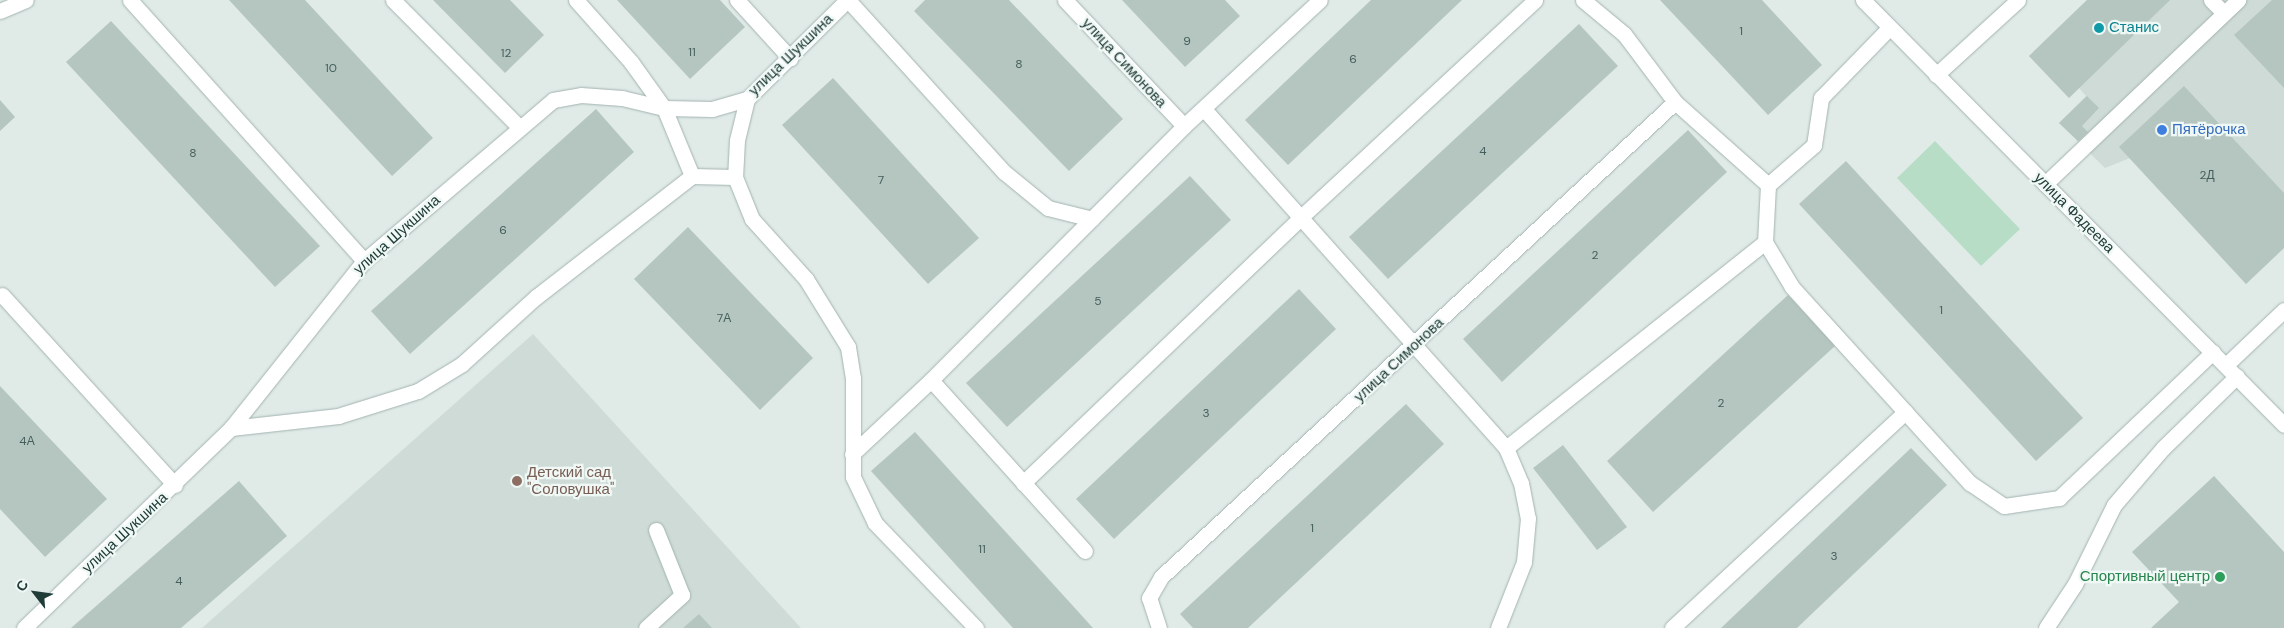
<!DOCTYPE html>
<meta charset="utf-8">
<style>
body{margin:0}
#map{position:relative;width:2284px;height:628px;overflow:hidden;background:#e0ebe8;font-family:"DM Sans",sans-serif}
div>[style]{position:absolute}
.built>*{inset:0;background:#cedbd7}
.green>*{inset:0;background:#b8ddc7}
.building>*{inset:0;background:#b5c6c1}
.roads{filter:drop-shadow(0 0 1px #a3b3b0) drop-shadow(0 0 1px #a3b3b0)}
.lane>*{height:15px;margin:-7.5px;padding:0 7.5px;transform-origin:7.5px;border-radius:7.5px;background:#fff}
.street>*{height:15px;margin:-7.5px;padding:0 7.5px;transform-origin:7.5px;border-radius:7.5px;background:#fff}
.secondary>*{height:15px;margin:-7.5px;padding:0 7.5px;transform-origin:7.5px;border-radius:7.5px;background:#fff}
.dots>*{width:14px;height:14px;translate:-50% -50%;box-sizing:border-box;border:2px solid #f0f8f5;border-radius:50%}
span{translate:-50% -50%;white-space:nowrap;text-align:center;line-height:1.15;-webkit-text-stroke:4.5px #f0f8f5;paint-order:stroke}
.number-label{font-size:12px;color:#455e5a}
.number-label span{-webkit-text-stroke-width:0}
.culture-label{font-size:15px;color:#0d838f}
.left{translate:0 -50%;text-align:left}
.street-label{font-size:15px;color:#203c38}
.shop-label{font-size:15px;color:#366cbe}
.education-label{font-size:15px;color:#785e54}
.leisure-label{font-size:15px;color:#27864d}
.right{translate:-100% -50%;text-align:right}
.north{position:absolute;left:10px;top:568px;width:50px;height:50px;-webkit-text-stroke:4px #f0f8f5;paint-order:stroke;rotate:300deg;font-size:14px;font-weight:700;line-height:20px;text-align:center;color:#203c38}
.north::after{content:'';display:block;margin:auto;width:18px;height:22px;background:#203c38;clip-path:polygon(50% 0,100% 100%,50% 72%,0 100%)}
</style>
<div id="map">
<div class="built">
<i style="clip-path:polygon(2087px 0,2284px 0,2284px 248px,2246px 284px,2130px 158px,2105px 168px,2059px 123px,2086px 96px,2079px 88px,2069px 98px,2029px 56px)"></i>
<i style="clip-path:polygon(533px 334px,801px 628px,202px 628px)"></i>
</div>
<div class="green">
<i style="clip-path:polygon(1935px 141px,2020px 229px,1981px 266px,1897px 178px)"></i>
</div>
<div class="building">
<i style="clip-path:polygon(229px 0,305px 0,433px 138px,392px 176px)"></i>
<i style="clip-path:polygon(433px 0,510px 0,544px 35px,505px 73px)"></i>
<i style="clip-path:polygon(617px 0,720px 0,745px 27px,690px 79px)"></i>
<i style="clip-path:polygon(925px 0,1009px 0,1123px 119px,1069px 171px,914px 11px)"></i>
<i style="clip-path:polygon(1122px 0,1225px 0,1240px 16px,1185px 67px)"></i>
<i style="clip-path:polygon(1371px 0,1462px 0,1288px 165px,1245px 120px)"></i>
<i style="clip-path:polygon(1660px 0,1762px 0,1822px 65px,1768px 115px)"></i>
<i style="clip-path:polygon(2087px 0,2170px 0,2069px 98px,2029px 56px)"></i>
<i style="clip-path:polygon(2272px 0,2284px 0,2284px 88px,2234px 35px)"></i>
<i style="clip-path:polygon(111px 21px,320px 246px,275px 287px,66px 62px)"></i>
<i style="clip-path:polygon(1579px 24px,1618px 66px,1388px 279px,1349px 237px)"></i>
<i style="clip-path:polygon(833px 78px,979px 238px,928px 284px,782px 125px)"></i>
<i style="clip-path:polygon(2184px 86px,2284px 193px,2284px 248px,2246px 284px,2119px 147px)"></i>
<i style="clip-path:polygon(2087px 96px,2099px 108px,2082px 126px,2088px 132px,2078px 141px,2059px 123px)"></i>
<i style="clip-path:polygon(0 100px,15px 117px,0 131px)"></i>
<i style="clip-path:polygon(596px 109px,634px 152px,410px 354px,371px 311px)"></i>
<i style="clip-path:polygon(1688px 130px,1727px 172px,1502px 382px,1463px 339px)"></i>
<i style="clip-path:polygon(1846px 161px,2083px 418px,2036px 461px,1799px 204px)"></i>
<i style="clip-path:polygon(1190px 176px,1231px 220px,1007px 427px,966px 383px)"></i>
<i style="clip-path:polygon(688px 227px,813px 358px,760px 410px,634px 279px)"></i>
<i style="clip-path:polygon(1299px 289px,1336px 329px,1114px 539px,1076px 499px)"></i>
<i style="clip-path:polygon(1788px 295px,1835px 346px,1653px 512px,1607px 461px)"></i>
<i style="clip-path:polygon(0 386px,107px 499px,45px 557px,0 509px)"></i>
<i style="clip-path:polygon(1406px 404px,1444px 444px,1248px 628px,1193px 628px,1180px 614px)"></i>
<i style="clip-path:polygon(915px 432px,1093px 628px,1013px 628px,871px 471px)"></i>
<i style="clip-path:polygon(1563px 445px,1627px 527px,1597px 550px,1533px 468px)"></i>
<i style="clip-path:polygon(1911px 448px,1947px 485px,1797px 628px,1721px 628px)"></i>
<i style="clip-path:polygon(2214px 476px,2284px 552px,2284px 628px,2151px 628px,2179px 602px,2132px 552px)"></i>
<i style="clip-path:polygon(239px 481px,287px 536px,181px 628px,71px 628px)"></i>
<i style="clip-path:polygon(699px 614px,712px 628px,683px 628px)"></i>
</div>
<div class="roads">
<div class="lane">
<i style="left:130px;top:0;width:351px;rotate:48.1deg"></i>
<i style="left:393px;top:0;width:180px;rotate:45.2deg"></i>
<i style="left:576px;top:0;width:83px;rotate:48.4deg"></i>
<i style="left:631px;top:62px;width:57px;rotate:54.3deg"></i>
<i style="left:664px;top:108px;width:74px;rotate:67.6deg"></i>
<i style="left:737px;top:0;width:79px;rotate:47.6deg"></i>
<i style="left:848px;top:0;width:232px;rotate:47.8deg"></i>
<i style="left:1004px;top:172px;width:57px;rotate:39.3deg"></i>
<i style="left:1048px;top:208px;width:45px;rotate:14deg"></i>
<i style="left:1065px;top:0;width:173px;rotate:46.6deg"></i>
<i style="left:1583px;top:0;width:53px;rotate:39.7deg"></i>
<i style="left:1624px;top:34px;width:85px;rotate:53.1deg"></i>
<i style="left:1675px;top:102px;width:125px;rotate:41.7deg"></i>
<i style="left:1768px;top:185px;width:57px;rotate:93deg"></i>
<i style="left:1765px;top:242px;width:52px;rotate:59deg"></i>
<i style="left:1792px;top:287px;width:265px;rotate:47.8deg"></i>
<i style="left:1970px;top:483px;width:41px;rotate:34.1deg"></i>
<i style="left:2004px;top:506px;width:56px;rotate:-8.3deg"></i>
<i style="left:2059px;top:498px;width:212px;rotate:-43.5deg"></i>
<i style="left:2211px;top:0;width:18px;rotate:45deg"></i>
<i style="left:0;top:11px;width:28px;rotate:-23deg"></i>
<i style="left:1936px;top:75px;width:111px;rotate:-42.4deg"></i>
<i style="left:747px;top:99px;width:42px;rotate:103.7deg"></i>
<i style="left:737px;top:140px;width:37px;rotate:93deg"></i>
<i style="left:735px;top:177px;width:45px;rotate:68deg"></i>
<i style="left:752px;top:219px;width:81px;rotate:48deg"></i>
<i style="left:806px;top:279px;width:80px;rotate:58.3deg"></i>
<i style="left:848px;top:347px;width:31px;rotate:81deg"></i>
<i style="left:853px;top:378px;width:99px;rotate:90deg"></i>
<i style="left:853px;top:477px;width:51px;rotate:64.4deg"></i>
<i style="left:875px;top:523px;width:146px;rotate:46.1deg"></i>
<i style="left:1204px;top:109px;width:454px;rotate:48.3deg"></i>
<i style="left:1506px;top:448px;width:38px;rotate:67deg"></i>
<i style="left:1521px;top:483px;width:36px;rotate:79deg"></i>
<i style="left:1528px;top:518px;width:44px;rotate:95.2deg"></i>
<i style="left:1524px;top:562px;width:71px;rotate:111.5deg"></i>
<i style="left:2045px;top:184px;width:267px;rotate:-43.6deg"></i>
<i style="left:1768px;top:185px;width:61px;rotate:-41deg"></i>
<i style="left:1814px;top:145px;width:48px;rotate:-81.5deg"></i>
<i style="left:1821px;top:98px;width:98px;rotate:-45.8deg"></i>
<i style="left:2px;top:295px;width:257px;rotate:47.7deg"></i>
<i style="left:2226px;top:365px;width:80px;rotate:-43.5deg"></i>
<i style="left:931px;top:380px;width:230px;rotate:48deg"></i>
<i style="left:231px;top:428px;width:108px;rotate:-6.4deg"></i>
<i style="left:338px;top:416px;width:84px;rotate:-17.4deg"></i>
<i style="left:418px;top:391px;width:52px;rotate:-31.5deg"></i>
<i style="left:462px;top:364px;width:100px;rotate:-42.2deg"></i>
<i style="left:536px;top:297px;width:197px;rotate:-37.8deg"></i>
<i style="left:692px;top:176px;width:43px;rotate:1.3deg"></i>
<i style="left:1506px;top:448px;width:331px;rotate:-38.5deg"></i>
<i style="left:852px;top:454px;width:108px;rotate:-43.1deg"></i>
<i style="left:931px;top:380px;width:359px;rotate:-45.1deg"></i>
<i style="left:1184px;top:126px;width:185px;rotate:-42.8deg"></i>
<i style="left:1023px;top:483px;width:385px;rotate:-43.7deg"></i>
<i style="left:1301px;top:217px;width:319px;rotate:-42.8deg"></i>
<i style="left:646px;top:628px;width:49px;rotate:-42.5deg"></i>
<i style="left:682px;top:595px;width:70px;rotate:-111.8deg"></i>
<i style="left:1672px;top:628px;width:318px;rotate:-42.8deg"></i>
<i style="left:2046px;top:628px;width:53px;rotate:-56.6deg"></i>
<i style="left:2075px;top:584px;width:88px;rotate:-63.7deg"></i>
<i style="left:2114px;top:505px;width:75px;rotate:-49.3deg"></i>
<i style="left:2163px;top:448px;width:103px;rotate:-44.2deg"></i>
</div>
<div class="street">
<i style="left:24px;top:628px;width:288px;rotate:-44deg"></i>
<i style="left:231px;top:428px;width:213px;rotate:-51.5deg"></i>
<i style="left:364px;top:261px;width:248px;rotate:-40.4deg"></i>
<i style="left:553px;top:100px;width:28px;rotate:-10deg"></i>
<i style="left:581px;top:95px;width:41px;rotate:4.2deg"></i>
<i style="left:622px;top:98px;width:43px;rotate:13.4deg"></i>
<i style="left:664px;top:108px;width:48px;rotate:1.2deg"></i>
<i style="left:712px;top:109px;width:36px;rotate:-16deg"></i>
<i style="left:747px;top:99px;width:141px;rotate:-44.7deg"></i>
<i style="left:1159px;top:628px;width:32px;rotate:-108deg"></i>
<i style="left:1149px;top:598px;width:24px;rotate:-60deg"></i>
<i style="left:1161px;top:577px;width:700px;rotate:-42.74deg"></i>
</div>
<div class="secondary">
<i style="left:1863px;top:0;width:598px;rotate:45.27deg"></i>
</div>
</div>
<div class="dots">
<i style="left:2099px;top:28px;background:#0f9aa8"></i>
<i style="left:2162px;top:130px;background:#3f7fe0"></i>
<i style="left:517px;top:481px;background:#8d6e63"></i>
<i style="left:2220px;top:577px;background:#2e9e5b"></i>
</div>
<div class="number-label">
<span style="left:1741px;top:32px">1</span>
<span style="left:1187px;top:42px">9</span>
<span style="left:692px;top:53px">11</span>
<span style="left:506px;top:54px">12</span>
<span style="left:1353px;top:60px">6</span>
<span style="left:1019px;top:65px">8</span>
<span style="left:331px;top:69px">10</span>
<span style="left:1483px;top:152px">4</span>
<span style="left:193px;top:154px">8</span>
<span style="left:2207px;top:176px">2Д</span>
<span style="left:881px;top:181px">7</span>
<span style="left:503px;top:231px">6</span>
<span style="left:1595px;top:256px">2</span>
<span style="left:1098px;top:302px">5</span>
<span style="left:1941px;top:311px">1</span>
<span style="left:724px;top:319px">7А</span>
<span style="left:1721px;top:404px">2</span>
<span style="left:1206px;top:414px">3</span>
<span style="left:27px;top:442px">4А</span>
<span style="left:1312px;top:529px">1</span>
<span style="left:982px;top:550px">11</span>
<span style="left:1834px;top:557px">3</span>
<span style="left:179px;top:582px">4</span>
</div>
<div class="culture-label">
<span class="left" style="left:2109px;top:28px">Станис</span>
</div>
<div class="street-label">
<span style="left:791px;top:55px;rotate:-44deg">улица Шукшина</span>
<span style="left:1124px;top:63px;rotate:47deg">улица Симонова</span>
<span style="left:2074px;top:213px;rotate:45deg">улица Фадеева</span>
<span style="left:397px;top:235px;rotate:-42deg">улица Шукшина</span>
<span style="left:1399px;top:360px;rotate:-43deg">улица Симонова</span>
<span style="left:125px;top:533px;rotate:-43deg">улица Шукшина</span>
</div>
<div class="shop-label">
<span class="left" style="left:2172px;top:130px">Пятёрочка</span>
</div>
<div class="education-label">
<span class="left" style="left:527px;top:481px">Детский сад<br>"Соловушка"</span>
</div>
<div class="leisure-label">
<span class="right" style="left:2210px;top:577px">Спортивный центр</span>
</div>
<div class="north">С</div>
</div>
